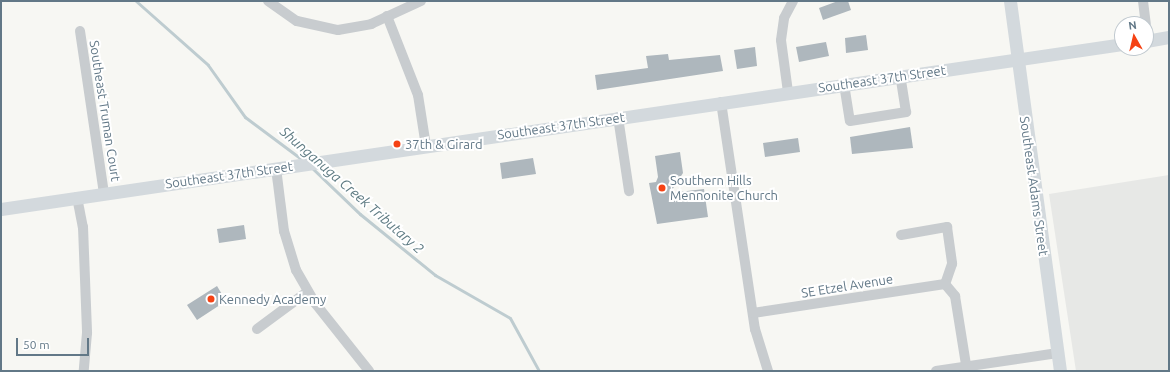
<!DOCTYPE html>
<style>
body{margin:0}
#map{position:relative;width:1170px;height:372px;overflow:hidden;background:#f7f7f3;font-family:Ubuntu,sans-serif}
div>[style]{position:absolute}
.built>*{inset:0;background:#e7e8e6}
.stream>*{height:3px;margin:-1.5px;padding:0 1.5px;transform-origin:1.5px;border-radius:1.5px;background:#beccd0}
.building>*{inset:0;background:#aeb7bd}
.minor>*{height:10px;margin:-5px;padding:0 5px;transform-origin:5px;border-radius:5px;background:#c8cccf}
.major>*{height:13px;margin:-6.5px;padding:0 6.5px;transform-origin:6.5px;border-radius:6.5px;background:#d3d9dd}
.dots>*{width:11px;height:11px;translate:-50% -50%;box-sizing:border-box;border:2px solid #fff;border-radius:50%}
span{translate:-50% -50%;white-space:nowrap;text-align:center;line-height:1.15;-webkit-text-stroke:4px #fff;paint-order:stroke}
.street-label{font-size:13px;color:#627887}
.poi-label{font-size:13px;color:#627887}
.left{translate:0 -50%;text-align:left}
.water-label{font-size:14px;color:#5e7b83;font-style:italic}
.frame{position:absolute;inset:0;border:2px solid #627887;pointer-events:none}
.north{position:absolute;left:1114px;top:16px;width:40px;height:40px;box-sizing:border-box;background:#fff;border:1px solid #c0c9cf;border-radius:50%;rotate:352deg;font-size:11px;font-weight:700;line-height:16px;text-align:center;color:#627887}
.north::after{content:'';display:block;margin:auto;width:14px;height:18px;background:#f54214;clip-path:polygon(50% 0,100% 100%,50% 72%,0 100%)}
.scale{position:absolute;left:16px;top:338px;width:73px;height:18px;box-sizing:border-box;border:2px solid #627887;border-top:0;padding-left:5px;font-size:12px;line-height:14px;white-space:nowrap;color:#627887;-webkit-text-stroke:3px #fff;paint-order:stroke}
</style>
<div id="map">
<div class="built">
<i style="clip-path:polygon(1169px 175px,1169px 371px,1076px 371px,1049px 194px)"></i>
</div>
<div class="stream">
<i style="left:136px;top:1px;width:96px;rotate:41.6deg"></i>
<i style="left:208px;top:65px;width:64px;rotate:54.6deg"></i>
<i style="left:245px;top:117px;width:74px;rotate:36.7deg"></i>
<i style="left:311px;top:167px;width:68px;rotate:43.8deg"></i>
<i style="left:360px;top:214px;width:97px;rotate:39.1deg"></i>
<i style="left:435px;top:275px;width:86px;rotate:29.8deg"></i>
<i style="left:510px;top:318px;width:60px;rotate:61.3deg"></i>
</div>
<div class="building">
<i style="clip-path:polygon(838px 1px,848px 1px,851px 10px,823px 20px,819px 8px)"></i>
<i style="clip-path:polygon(866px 35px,868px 50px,846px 53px,845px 38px)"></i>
<i style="clip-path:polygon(826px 42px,829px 56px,799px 62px,796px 47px)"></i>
<i style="clip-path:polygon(755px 47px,757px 66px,737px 69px,734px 50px)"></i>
<i style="clip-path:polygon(668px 54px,669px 60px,720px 55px,723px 71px,597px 90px,595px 75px,648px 68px,646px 56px)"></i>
<i style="clip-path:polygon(910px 127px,913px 148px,852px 154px,850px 137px)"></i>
<i style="clip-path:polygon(798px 138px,800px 152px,765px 157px,763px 143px)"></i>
<i style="clip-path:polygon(680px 152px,683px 173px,670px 193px,704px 189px,708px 217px,657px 224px,649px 183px,656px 182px,658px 177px,655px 156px)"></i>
<i style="clip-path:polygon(533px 158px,536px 174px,502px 179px,500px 163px)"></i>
<i style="clip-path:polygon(244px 225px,246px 239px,219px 243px,217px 229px)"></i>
<i style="clip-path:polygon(217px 286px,226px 301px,197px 320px,187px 305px)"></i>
</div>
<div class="minor">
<i style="left:268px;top:1px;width:35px;rotate:35deg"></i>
<i style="left:297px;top:21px;width:42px;rotate:12.4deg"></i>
<i style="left:338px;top:30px;width:34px;rotate:-10deg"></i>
<i style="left:371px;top:24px;width:55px;rotate:-24.7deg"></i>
<i style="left:1143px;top:1px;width:23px;rotate:83deg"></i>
<i style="left:387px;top:16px;width:85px;rotate:68.6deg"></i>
<i style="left:418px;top:95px;width:52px;rotate:81.1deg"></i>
<i style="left:80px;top:31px;width:165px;rotate:81.6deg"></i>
<i style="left:844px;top:84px;width:37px;rotate:81deg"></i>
<i style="left:850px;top:121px;width:57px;rotate:-9.1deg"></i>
<i style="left:906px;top:112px;width:36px;rotate:-99deg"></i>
<i style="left:788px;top:92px;width:52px;rotate:-97.7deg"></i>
<i style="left:781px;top:40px;width:22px;rotate:-82deg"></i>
<i style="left:784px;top:18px;width:19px;rotate:-62deg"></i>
<i style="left:721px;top:102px;width:230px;rotate:81.5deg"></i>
<i style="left:755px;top:329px;width:44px;rotate:72.8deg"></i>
<i style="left:618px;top:117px;width:75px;rotate:81.5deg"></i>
<i style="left:276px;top:168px;width:64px;rotate:82.8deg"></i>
<i style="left:284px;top:231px;width:41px;rotate:72.9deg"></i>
<i style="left:296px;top:270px;width:38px;rotate:60deg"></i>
<i style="left:315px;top:303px;width:87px;rotate:51.5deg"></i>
<i style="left:77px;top:197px;width:31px;rotate:79deg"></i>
<i style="left:83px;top:227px;width:106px;rotate:87.8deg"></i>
<i style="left:87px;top:333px;width:38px;rotate:95deg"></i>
<i style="left:901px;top:235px;width:47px;rotate:-9.9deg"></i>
<i style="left:947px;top:227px;width:37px;rotate:82deg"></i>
<i style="left:952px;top:264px;width:21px;rotate:109deg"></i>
<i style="left:945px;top:284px;width:16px;rotate:50deg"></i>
<i style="left:955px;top:296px;width:76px;rotate:80.9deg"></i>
<i style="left:753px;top:313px;width:194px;rotate:-8.6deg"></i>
<i style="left:257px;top:329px;width:62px;rotate:-36.5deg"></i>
<i style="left:936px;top:371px;width:123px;rotate:-8.4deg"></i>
</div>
<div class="major">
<i style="left:1010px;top:1px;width:373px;rotate:82.3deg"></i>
<i style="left:1146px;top:41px;width:23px;rotate:-10deg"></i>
<i style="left:1px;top:209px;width:1133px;rotate:-8.37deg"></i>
</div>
<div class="dots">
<i style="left:397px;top:144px;background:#f54214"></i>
<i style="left:662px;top:188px;background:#f54214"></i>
<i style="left:211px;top:299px;background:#f54214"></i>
</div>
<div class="street-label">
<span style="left:882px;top:79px;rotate:-8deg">Southeast 37th Street</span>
<span style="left:105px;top:111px;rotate:81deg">Southeast Truman Court</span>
<span style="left:561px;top:126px;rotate:-8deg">Southeast 37th Street</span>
<span style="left:229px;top:175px;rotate:-8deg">Southeast 37th Street</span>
<span style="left:1034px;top:186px;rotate:82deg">Southeast Adams Street</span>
<span style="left:847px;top:286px;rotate:-9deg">SE Etzel Avenue</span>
</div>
<div class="poi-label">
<span class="left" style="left:405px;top:144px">37th &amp; Girard</span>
<span class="left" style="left:670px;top:188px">Southern Hills<br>Mennonite Church</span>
<span class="left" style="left:219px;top:299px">Kennedy Academy</span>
</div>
<div class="water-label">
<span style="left:352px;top:190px;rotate:41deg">Shunganuga Creek Tributary 2</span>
</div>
<div class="frame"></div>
<div class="north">N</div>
<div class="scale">50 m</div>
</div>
